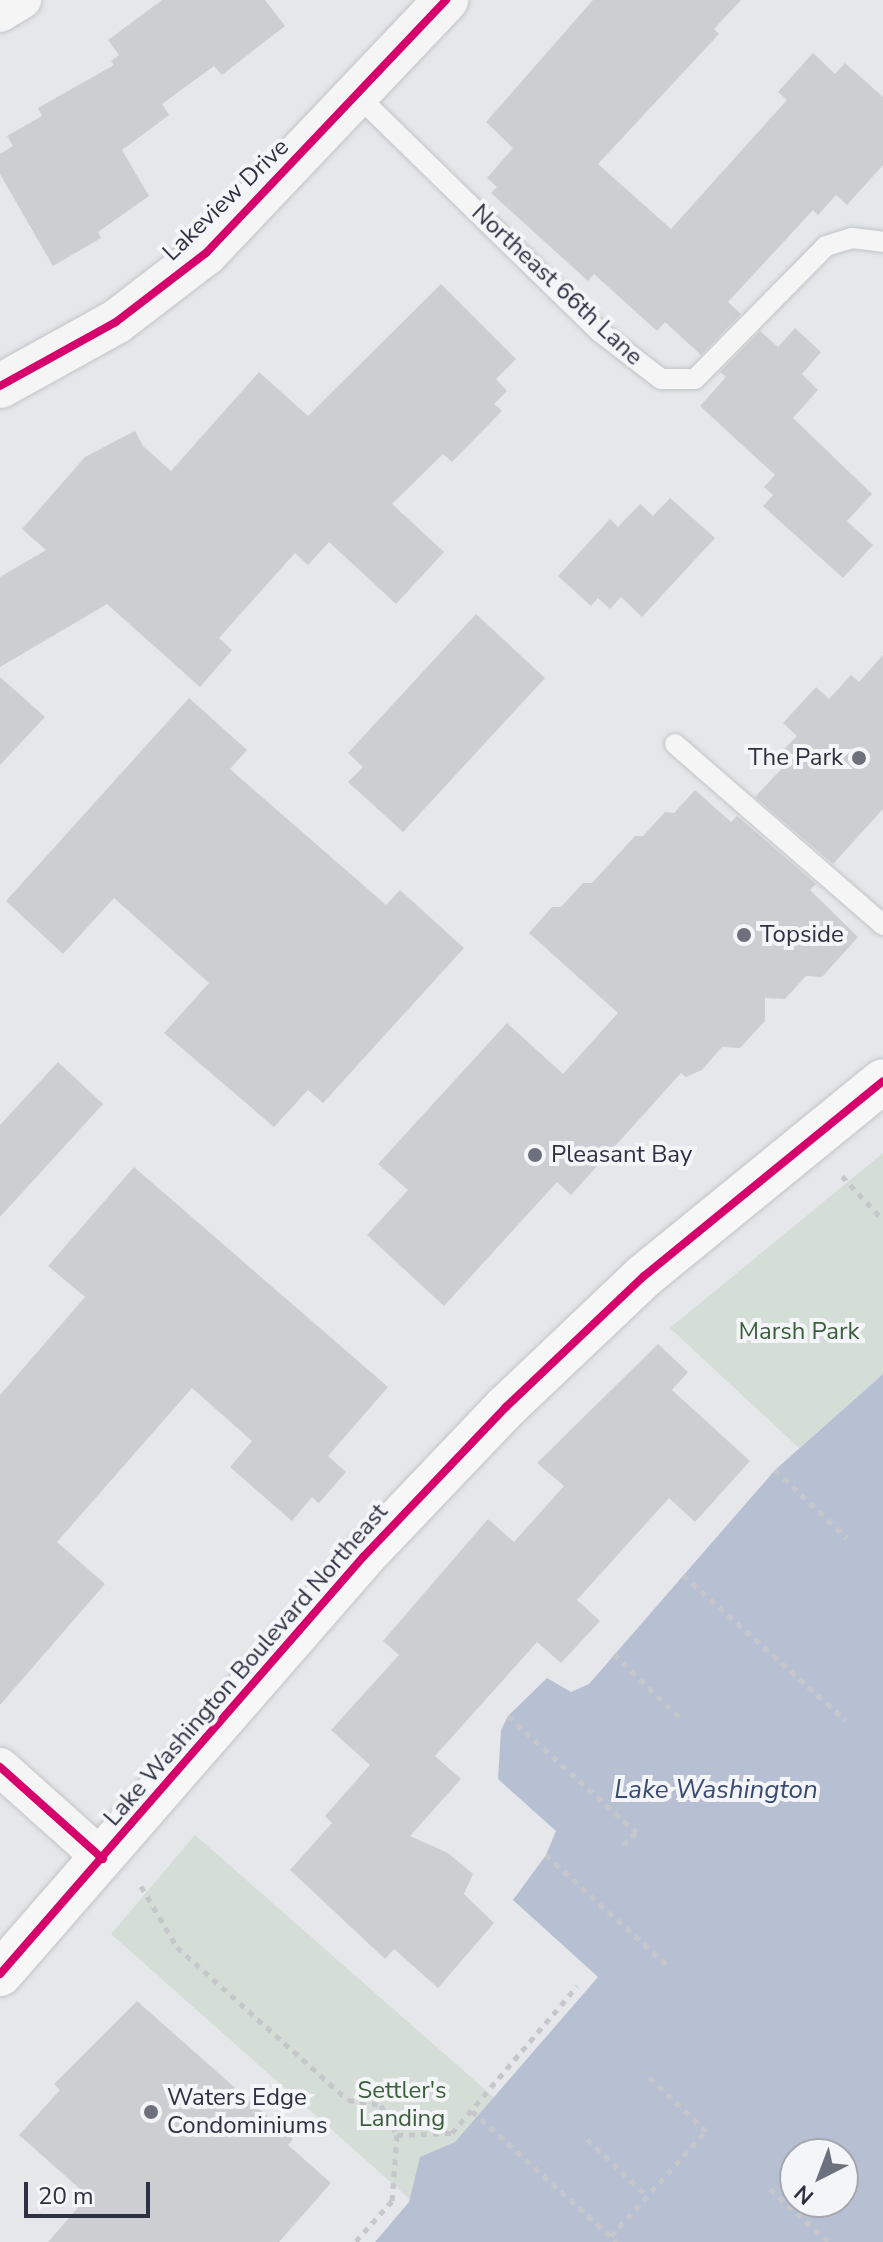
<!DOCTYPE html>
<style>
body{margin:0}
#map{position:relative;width:883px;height:2242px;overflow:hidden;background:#e5e7ea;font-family:"Nunito Sans",sans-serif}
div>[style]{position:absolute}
.green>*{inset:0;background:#d4ddd6}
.water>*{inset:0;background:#b6c0d2}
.building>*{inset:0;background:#cdced2}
.path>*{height:5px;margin-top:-2.5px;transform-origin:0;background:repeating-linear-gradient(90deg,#c6c7cb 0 6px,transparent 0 12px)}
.roads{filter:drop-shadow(0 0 2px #c2c4c6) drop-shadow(0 0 2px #c2c4c6)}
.service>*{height:20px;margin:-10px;padding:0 10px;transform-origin:10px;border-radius:10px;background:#f5f5f6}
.minor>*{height:38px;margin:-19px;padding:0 19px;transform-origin:19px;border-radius:19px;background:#f5f5f6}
.tertiary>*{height:44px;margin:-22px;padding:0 22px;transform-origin:22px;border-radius:22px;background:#f5f5f6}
.primary>*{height:44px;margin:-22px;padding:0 22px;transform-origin:22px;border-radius:22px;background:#f7f7f8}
.cycleway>*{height:8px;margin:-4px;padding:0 4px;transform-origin:4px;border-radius:4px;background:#d6006c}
.dots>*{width:22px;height:22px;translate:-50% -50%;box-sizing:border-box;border:4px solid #f4f5f8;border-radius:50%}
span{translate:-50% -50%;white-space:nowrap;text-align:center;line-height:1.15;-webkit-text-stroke:8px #f4f5f8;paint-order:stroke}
.street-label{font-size:24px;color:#2d3142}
.poi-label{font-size:24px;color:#2d3142}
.right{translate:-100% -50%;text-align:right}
.left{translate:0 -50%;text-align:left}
.park-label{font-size:24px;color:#3c5d3b}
.water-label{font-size:26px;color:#394b73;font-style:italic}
.north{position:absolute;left:779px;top:2138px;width:80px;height:80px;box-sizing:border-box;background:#f4f5f8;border:2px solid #a4a7af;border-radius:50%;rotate:222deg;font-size:22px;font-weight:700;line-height:32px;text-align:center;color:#2d3142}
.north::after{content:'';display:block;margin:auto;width:28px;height:36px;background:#6d717d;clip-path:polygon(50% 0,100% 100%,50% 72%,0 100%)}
.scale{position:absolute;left:24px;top:2182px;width:126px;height:36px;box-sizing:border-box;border:4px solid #2d3142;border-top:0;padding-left:10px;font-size:24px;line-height:28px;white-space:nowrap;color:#2d3142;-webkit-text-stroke:6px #f4f5f8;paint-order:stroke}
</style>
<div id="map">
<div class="green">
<i style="clip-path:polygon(883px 1153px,883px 1374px,799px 1448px,670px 1328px)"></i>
<i style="clip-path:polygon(195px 1835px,497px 2100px,412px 2201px,111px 1934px)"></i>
</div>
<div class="water">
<i style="clip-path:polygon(evenodd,883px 1374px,883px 2242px,375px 2242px,409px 2202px,420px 2157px,455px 2142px,598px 1977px,513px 1900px,546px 1855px,556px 1831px,498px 1779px,501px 1730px,508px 1716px,547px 1678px,571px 1692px,589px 1684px,775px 1470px,883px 1374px,795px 2154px,843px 2154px,843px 2202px,795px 2202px,795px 2154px)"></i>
</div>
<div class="building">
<i style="clip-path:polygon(162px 0,265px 0,285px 26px,222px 75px,214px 66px,162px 104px,169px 115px,122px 150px,149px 196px,98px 232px,101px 238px,53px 266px,0 174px,0 154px,13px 146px,7px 136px,42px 116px,38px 108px,114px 65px,111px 61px,119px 55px,108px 40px)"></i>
<i style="clip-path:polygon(593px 0,741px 0,714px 29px,719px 34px,598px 164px,671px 229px,787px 100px,778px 92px,813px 53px,835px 74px,845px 63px,883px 97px,883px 165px,847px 205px,836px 195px,818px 215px,813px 210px,728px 302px,741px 314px,701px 355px,665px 322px,657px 331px,594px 274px,588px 281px,491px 193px,497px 187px,487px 178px,513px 148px,486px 122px)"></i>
<i style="clip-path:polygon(441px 284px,516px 359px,496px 379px,507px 391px,494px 404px,502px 411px,452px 462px,443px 454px,392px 504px,444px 552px,396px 604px,329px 542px,308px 565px,295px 553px,219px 638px,232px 650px,200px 687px,107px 604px,0 667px,0 577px,46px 550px,22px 529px,85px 457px,135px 431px,143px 446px,171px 471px,259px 372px,308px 416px)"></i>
<i style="clip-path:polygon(795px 328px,821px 352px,802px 374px,818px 390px,793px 418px,872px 494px,847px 521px,873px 545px,843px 578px,763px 506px,773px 495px,764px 487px,775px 475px,700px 406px,726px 377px,720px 372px,760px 331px,778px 347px)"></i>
<i style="clip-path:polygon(670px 498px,715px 538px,642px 617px,621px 597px,610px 609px,598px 598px,591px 606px,558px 576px,610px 519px,618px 527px,640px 504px,653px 516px)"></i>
<i style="clip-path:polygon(476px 614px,545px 678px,403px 832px,348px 782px,363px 767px,348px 753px)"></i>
<i style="clip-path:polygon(883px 655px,883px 809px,833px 864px,755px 797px,788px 762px,779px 754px,797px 736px,783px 723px,816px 687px,829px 699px,851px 675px,859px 682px)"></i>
<i style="clip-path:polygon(0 677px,45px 717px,0 765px)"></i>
<i style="clip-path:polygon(189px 698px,247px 750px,230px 769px,386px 905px,400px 890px,464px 948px,323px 1103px,308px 1090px,274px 1127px,164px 1033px,209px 983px,114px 898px,63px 954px,6px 901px)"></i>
<i style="clip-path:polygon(695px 790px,731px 822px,737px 816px,816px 884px,810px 890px,858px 937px,822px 977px,806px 976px,785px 999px,765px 998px,765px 1021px,740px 1048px,722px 1047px,702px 1070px,686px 1077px,681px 1073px,571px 1195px,557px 1182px,444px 1306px,367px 1235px,408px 1190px,378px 1164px,507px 1023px,563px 1074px,618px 1013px,529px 933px,552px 907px,561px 907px,583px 883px,592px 883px,635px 836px,643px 836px,665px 812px,674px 813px)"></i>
<i style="clip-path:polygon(58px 1062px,103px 1104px,0 1217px,0 1125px)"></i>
<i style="clip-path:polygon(134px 1167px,388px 1387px,328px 1456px,346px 1472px,319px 1503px,312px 1497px,292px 1521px,230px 1467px,252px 1441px,192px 1388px,57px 1542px,105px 1584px,0 1705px,0 1395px,85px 1297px,48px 1266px)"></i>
<i style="clip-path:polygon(658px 1344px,688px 1372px,672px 1390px,750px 1461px,695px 1522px,669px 1498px,577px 1600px,600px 1621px,561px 1663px,537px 1642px,435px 1756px,461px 1779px,410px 1836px,448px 1853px,473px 1874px,464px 1894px,494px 1923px,438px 1988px,394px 1949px,385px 1959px,290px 1870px,332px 1823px,325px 1816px,370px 1765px,331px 1730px,399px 1655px,383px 1641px,488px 1519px,514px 1542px,564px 1486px,537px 1463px)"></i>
<i style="clip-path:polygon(137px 2001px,293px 2139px,288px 2145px,331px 2183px,279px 2242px,48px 2242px,88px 2196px,19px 2135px,60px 2090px,54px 2084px)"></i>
</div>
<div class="path">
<i style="left:842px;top:1176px;width:60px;rotate:47deg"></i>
<i style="left:775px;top:1470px;width:99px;rotate:43.4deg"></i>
<i style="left:683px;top:1575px;width:218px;rotate:41.7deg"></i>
<i style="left:614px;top:1654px;width:93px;rotate:44.1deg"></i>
<i style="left:508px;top:1716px;width:173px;rotate:42.2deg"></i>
<i style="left:636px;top:1832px;width:22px;rotate:133deg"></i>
<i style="left:546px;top:1855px;width:166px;rotate:42.3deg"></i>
<i style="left:141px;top:1886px;width:71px;rotate:59.5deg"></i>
<i style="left:177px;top:1947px;width:229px;rotate:41.8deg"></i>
<i style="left:348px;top:2100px;width:33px;rotate:9deg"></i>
<i style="left:381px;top:2105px;width:34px;rotate:62deg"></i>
<i style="left:397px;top:2135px;width:66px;rotate:94.3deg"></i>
<i style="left:392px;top:2201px;width:55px;rotate:132.1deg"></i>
<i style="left:472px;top:2111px;width:195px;rotate:42.1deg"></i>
<i style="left:397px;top:2135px;width:55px;rotate:-2.1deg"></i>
<i style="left:452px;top:2133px;width:193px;rotate:-49.6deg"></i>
<i style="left:587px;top:2139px;width:83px;rotate:43.5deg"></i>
<i style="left:770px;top:2189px;width:79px;rotate:41.9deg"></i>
<i style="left:611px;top:2236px;width:142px;rotate:-47.9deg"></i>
<i style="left:706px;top:2131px;width:81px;rotate:-136.5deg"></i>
</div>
<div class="roads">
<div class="service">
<i style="left:358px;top:96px;width:338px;rotate:44.3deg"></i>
<i style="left:600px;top:332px;width:77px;rotate:37.6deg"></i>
<i style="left:661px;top:379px;width:34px"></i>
<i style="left:695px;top:379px;width:187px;rotate:-45.4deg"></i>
<i style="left:826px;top:246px;width:27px;rotate:-17deg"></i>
<i style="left:852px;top:238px;width:31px;rotate:7deg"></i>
<i style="left:675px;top:744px;width:276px;rotate:41deg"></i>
</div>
<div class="minor">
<i style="left:0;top:13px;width:26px;rotate:-31deg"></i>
<i style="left:0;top:1767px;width:138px;rotate:41.8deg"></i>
</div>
<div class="tertiary">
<i style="left:0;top:386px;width:132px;rotate:-28.9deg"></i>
<i style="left:116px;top:322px;width:113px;rotate:-37.5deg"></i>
<i style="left:206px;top:253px;width:349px;rotate:-46.5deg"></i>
</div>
<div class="primary">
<i style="left:0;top:1974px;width:554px;rotate:-48.95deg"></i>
<i style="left:364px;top:1556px;width:206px;rotate:-46.4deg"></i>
<i style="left:506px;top:1407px;width:190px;rotate:-43.5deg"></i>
<i style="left:644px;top:1276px;width:308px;rotate:-39.2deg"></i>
</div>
</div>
<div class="cycleway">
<i style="left:0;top:386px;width:132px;rotate:-28.9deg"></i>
<i style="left:116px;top:322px;width:113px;rotate:-37.5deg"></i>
<i style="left:206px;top:253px;width:349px;rotate:-46.5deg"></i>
<i style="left:0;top:1767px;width:138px;rotate:41.8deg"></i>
<i style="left:0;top:1974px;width:554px;rotate:-48.95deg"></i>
<i style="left:364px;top:1556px;width:206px;rotate:-46.4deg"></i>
<i style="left:506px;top:1407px;width:190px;rotate:-43.5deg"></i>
<i style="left:644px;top:1276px;width:308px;rotate:-39.2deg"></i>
</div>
<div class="dots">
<i style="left:859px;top:758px;background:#6d717d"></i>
<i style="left:744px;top:935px;background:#6d717d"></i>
<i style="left:535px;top:1155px;background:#6d717d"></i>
<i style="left:151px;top:2112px;background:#6d717d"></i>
</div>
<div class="street-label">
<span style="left:226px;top:200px;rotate:-44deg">Lakeview Drive</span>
<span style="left:557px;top:285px;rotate:43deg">Northeast 66th Lane</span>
<span style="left:246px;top:1665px;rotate:-49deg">Lake Washington Boulevard Northeast</span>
</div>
<div class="poi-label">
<span class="right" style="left:843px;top:758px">The Park</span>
<span class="left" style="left:760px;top:935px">Topside</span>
<span class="left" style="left:551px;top:1155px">Pleasant Bay</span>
<span class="left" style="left:167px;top:2112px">Waters Edge<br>Condominiums</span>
</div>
<div class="park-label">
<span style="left:799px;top:1332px">Marsh Park</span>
<span style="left:402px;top:2105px">Settler's<br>Landing</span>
</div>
<div class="water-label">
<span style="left:716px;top:1790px">Lake Washington</span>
</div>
<div class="north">N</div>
<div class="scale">20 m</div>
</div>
